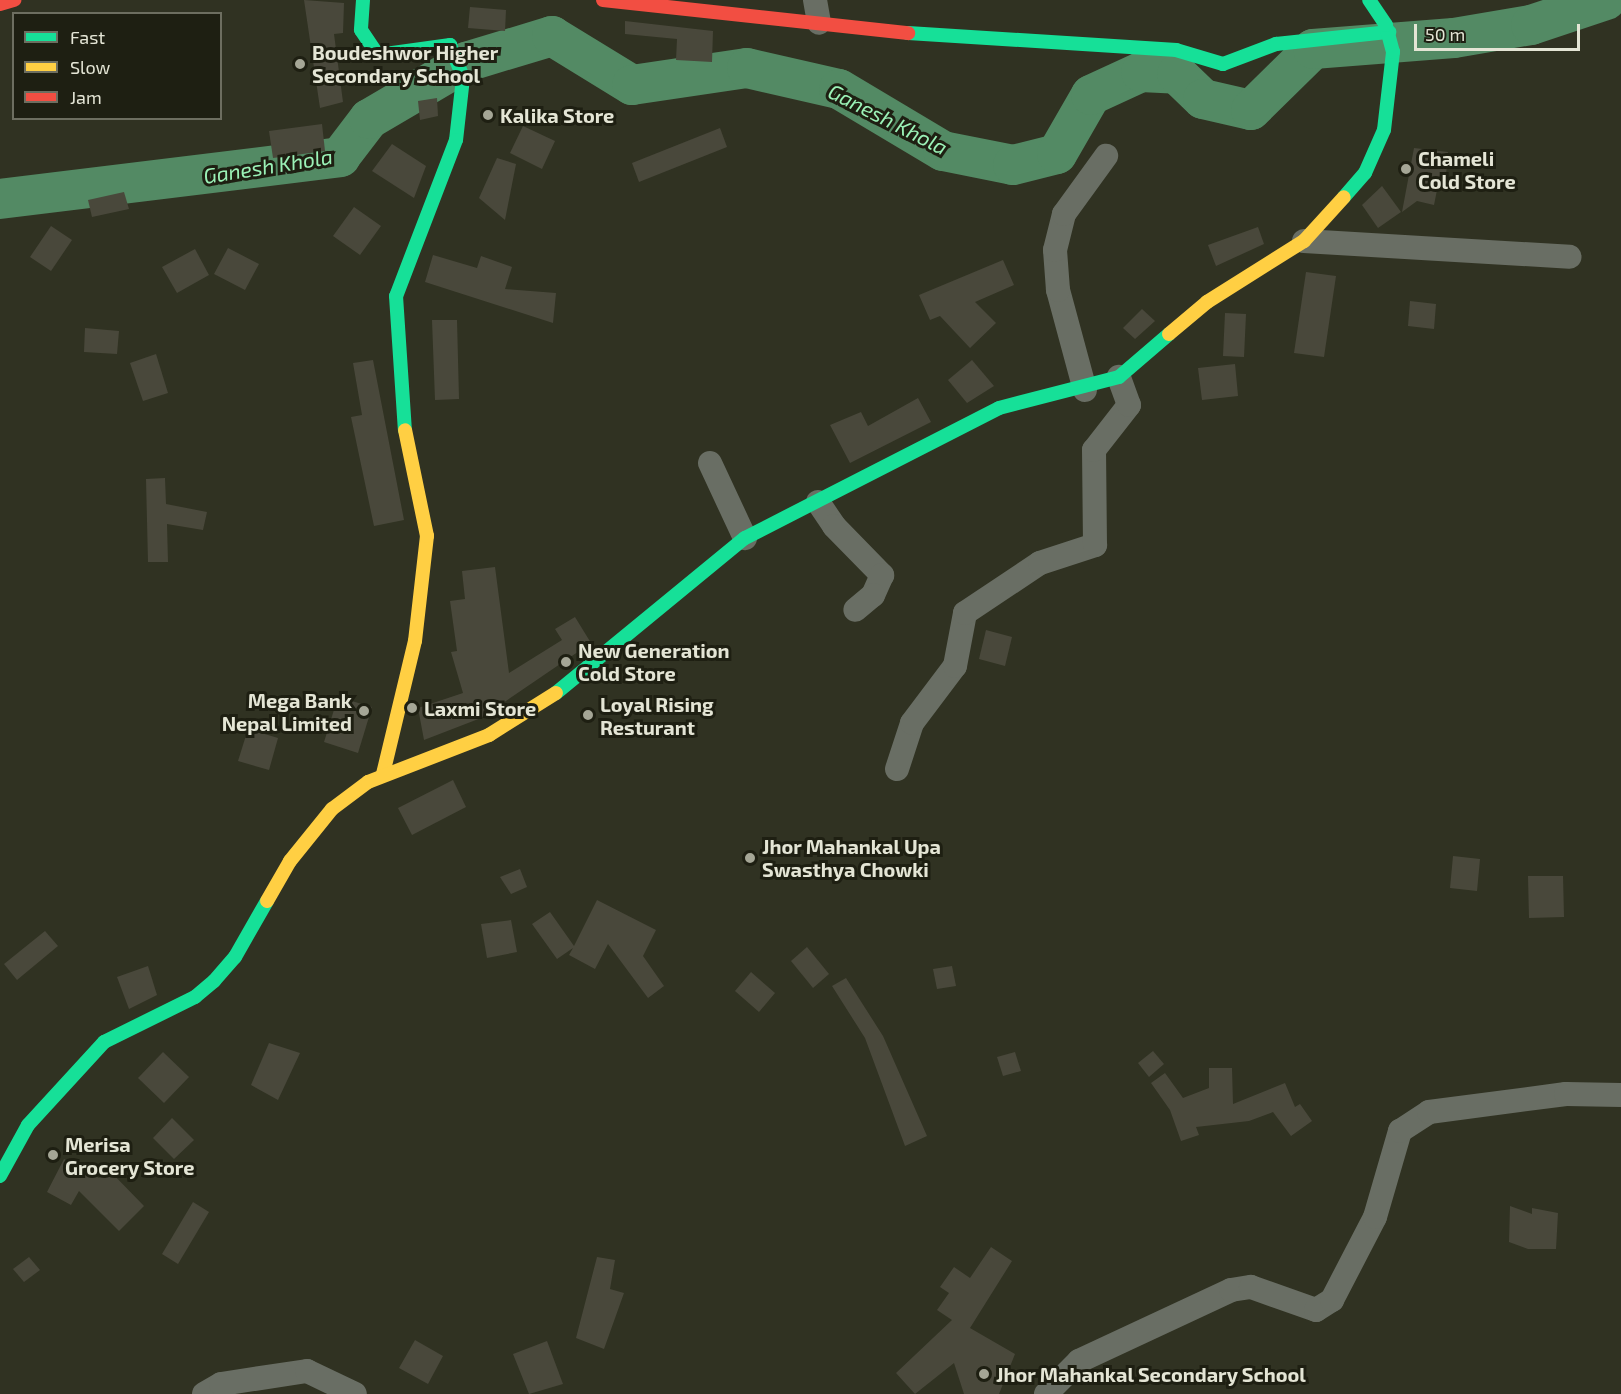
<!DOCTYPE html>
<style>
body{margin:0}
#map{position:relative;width:1621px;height:1394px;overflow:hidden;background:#303222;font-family:"Exo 2",sans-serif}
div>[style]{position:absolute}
.river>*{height:40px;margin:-20px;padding:0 20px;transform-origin:20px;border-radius:20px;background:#538a64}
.building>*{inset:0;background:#49483b}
.street>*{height:24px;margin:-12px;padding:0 12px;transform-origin:12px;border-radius:12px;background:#696e64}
.fast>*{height:14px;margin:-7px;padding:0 7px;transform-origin:7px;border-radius:7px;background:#16e098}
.slow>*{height:14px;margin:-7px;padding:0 7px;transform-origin:7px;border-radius:7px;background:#ffcf43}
.jam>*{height:14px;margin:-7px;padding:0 7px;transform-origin:7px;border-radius:7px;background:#f24e42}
.dots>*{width:16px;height:16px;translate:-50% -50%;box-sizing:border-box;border:3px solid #1e1f12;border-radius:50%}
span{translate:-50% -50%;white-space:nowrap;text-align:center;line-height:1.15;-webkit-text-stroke:6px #1e1f12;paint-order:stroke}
.poi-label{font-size:20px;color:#e4e5d5;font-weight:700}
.left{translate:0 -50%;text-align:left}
.right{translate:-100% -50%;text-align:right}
.water-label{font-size:21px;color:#9bf2b7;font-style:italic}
.legend{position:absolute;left:12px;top:12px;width:210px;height:108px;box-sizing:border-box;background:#1e1f12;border:2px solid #6d6e60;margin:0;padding:8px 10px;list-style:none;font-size:18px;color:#e4e5d5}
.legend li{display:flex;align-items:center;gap:12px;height:30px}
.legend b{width:30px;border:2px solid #6d6e60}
.scale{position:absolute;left:1414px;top:24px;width:166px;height:27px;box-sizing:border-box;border:3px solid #e4e5d5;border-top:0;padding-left:8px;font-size:18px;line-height:21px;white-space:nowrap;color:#e4e5d5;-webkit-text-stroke:4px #1e1f12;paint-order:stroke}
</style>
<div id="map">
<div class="river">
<i style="left:0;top:199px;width:343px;rotate:-7deg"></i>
<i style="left:340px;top:157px;width:48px;rotate:-52.7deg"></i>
<i style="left:369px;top:119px;width:113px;rotate:-30.4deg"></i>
<i style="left:466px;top:62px;width:90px;rotate:-16.8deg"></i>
<i style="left:552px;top:36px;width:94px;rotate:31.5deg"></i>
<i style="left:632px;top:85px;width:116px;rotate:-8.4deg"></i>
<i style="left:747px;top:68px;width:94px;rotate:12.9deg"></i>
<i style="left:839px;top:89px;width:121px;rotate:30.8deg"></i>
<i style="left:943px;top:151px;width:71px;rotate:11.3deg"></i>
<i style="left:1013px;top:165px;width:45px;rotate:-14deg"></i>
<i style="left:1057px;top:154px;width:68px;rotate:-60deg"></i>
<i style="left:1091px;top:95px;width:55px;rotate:-24.7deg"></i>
<i style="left:1141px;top:72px;width:36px;rotate:3deg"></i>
<i style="left:1177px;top:74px;width:36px;rotate:44deg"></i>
<i style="left:1203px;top:99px;width:49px;rotate:12.9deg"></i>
<i style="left:1251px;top:110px;width:87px;rotate:-44.5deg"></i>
<i style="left:1313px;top:49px;width:141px;rotate:-4.5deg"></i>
<i style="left:1454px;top:38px;width:78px;rotate:-9.6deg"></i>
<i style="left:1531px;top:25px;width:79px;rotate:-18.4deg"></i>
</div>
<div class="building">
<i style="clip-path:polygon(304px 0,344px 3px,343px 33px,334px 34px,343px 102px,320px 108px)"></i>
<i style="clip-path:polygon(470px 7px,506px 10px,505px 31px,468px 28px)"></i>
<i style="clip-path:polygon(625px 21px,713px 31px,712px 62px,676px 60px,677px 39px,625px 34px)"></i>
<i style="clip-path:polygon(437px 98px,438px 116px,420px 120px,418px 101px)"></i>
<i style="clip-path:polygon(322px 124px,325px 151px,273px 158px,269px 131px)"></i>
<i style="clip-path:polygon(523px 126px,555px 141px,542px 169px,510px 153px)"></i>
<i style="clip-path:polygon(720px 128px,727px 147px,639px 182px,632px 163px)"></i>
<i style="clip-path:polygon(392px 144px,426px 166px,414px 198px,372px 171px)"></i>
<i style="clip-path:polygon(1414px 148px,1448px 152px,1446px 175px,1440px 175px,1434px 205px,1417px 201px,1402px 212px)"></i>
<i style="clip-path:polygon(497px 158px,516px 164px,505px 220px,479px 198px)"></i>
<i style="clip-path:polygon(1382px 186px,1401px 212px,1378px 228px,1362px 205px)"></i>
<i style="clip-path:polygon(124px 192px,129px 209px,92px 217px,88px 200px)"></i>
<i style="clip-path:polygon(354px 207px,381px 226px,360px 255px,333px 236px)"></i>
<i style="clip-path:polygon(51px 226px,72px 240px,51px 271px,30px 257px)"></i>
<i style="clip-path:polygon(1258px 227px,1264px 244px,1216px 266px,1208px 245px)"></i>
<i style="clip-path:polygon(228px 248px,259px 264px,245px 290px,214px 274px)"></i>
<i style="clip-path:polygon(195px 249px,209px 275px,177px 293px,162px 267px)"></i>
<i style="clip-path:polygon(433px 255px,477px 268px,481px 256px,512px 267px,505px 289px,556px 293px,553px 323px,425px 282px)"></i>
<i style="clip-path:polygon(1003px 260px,1014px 285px,975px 302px,996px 323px,970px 348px,940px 316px,930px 320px,919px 295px)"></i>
<i style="clip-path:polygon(1306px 272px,1336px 276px,1324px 357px,1294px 353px)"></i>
<i style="clip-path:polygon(1410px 301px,1436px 304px,1434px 329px,1408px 326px)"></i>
<i style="clip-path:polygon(1142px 309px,1155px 321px,1135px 339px,1123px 328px)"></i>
<i style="clip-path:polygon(1225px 313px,1246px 314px,1244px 357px,1223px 356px)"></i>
<i style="clip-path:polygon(432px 320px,457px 320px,459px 399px,435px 400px)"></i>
<i style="clip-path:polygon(85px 328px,119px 331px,117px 354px,84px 352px)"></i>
<i style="clip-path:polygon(156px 354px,168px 393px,143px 401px,130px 363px)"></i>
<i style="clip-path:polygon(373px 360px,404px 520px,374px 526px,351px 417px,362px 415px,353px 363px)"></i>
<i style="clip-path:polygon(972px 360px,994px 386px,967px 403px,948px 380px)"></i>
<i style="clip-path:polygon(1235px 364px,1238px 396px,1202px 400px,1198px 368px)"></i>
<i style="clip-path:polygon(918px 398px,931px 422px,850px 463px,830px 425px,861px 412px,868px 426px)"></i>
<i style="clip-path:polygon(165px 478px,166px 504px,207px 512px,203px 530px,167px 524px,168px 562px,148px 562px,146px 479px)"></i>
<i style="clip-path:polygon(495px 567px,509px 673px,562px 640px,555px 629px,575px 617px,591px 643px,481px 718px,424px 740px,418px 708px,463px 693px,451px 652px,457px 651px,450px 601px,465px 599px,462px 571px)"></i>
<i style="clip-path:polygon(986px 630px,1012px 637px,1005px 666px,979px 659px)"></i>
<i style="clip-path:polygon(338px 697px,372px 707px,358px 753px,324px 742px)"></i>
<i style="clip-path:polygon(248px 729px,278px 738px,269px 770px,238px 761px)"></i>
<i style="clip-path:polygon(453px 780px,466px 807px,412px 835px,398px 808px)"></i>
<i style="clip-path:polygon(1453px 856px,1480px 859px,1477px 891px,1450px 888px)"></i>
<i style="clip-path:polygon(520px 869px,527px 887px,511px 894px,500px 877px)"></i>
<i style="clip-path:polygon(1528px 876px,1563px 876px,1564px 917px,1529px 918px)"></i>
<i style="clip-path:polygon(597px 900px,656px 930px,643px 956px,664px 986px,648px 998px,608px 944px,595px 969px,569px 955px,573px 948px,557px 959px,532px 924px,550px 912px,574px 946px)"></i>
<i style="clip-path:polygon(511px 920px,517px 952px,487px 958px,481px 924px)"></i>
<i style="clip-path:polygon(45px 931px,58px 946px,17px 980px,4px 964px)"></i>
<i style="clip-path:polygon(807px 947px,829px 974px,813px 988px,791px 961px)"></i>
<i style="clip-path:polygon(148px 966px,157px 995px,129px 1009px,117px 977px)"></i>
<i style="clip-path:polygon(952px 966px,956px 986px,937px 989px,933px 969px)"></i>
<i style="clip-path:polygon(751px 972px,775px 993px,759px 1012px,735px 991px)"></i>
<i style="clip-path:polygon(846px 978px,883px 1036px,927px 1136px,905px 1146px,865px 1038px,832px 986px)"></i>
<i style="clip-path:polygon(269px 1043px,300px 1053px,278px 1100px,251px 1085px)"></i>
<i style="clip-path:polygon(1153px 1051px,1164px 1064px,1149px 1077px,1138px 1063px)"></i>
<i style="clip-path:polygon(163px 1052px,189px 1077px,164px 1103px,138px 1078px)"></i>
<i style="clip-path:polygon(1015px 1052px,1021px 1071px,1003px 1076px,997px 1057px)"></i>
<i style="clip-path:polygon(1209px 1068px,1232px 1068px,1233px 1104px,1285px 1083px,1295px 1107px,1300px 1104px,1312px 1121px,1291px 1136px,1273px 1112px,1249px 1121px,1196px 1127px,1199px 1135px,1181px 1141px,1170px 1110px,1151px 1083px,1165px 1073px,1183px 1098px,1209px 1088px)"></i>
<i style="clip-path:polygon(172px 1118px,194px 1140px,174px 1159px,153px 1138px)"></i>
<i style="clip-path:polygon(64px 1159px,99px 1178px,108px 1169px,144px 1206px,119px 1231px,79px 1191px,71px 1205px,47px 1192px)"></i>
<i style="clip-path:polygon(193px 1202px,209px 1212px,178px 1264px,162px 1254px)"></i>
<i style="clip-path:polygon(1510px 1206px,1532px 1214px,1532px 1208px,1558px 1213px,1556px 1249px,1528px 1249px,1509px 1242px)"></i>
<i style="clip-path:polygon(991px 1247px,1012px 1261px,970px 1328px,1015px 1354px,999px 1394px,964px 1394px,954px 1363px,915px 1394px,896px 1373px,952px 1320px,937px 1310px,949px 1293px,940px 1287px,954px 1267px,970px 1278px)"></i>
<i style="clip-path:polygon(29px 1257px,40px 1270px,24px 1282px,13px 1269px)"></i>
<i style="clip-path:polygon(597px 1257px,615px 1260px,610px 1289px,624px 1293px,604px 1349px,576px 1338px)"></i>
<i style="clip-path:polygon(415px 1340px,443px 1356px,428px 1384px,399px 1368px)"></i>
<i style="clip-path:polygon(547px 1341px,563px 1384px,529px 1394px,513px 1354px)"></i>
</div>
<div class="street">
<i style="left:815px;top:0;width:23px;rotate:80deg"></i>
<i style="left:1304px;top:241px;width:266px;rotate:3.4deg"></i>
<i style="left:1085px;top:390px;width:104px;rotate:-105.1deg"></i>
<i style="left:1058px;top:290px;width:40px;rotate:-94.3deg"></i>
<i style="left:1055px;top:250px;width:37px;rotate:-76deg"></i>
<i style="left:1064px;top:214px;width:72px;rotate:-54.1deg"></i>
<i style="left:710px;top:463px;width:83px;rotate:65deg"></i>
<i style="left:818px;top:502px;width:29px;rotate:56deg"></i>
<i style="left:834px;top:526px;width:69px;rotate:45.6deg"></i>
<i style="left:882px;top:575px;width:22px;rotate:114deg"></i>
<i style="left:873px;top:595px;width:23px;rotate:140deg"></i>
<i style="left:897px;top:769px;width:48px;rotate:-71.9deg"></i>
<i style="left:912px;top:723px;width:71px;rotate:-53deg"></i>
<i style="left:955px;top:666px;width:54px;rotate:-79.3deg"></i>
<i style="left:965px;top:613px;width:90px;rotate:-33.7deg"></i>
<i style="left:1040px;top:563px;width:58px;rotate:-18.1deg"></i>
<i style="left:1095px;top:545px;width:95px;rotate:-90.6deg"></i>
<i style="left:1094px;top:450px;width:57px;rotate:-52.1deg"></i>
<i style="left:1129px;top:405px;width:30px;rotate:-110deg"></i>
<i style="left:204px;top:1394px;width:20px;rotate:-30deg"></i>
<i style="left:221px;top:1384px;width:87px;rotate:-8.6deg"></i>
<i style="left:307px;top:1371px;width:53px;rotate:25.6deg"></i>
<i style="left:1046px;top:1394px;width:47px;rotate:-45deg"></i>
<i style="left:1079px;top:1361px;width:168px;rotate:-25deg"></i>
<i style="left:1231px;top:1290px;width:20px;rotate:-9deg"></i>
<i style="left:1251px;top:1287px;width:69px;rotate:19.5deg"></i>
<i style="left:1316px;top:1310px;width:19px;rotate:-32deg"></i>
<i style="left:1332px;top:1300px;width:93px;rotate:-62.6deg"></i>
<i style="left:1375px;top:1217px;width:90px;rotate:-73.8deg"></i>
<i style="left:1400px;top:1131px;width:35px;rotate:-33deg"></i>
<i style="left:1429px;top:1112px;width:138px;rotate:-7.5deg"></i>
<i style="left:1566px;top:1094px;width:55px;rotate:1deg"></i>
</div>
<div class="fast">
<i style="left:363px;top:0;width:30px;rotate:94deg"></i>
<i style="left:361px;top:30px;width:30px;rotate:56deg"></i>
<i style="left:378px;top:55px;width:73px;rotate:-7.9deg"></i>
<i style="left:450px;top:45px;width:35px;rotate:68deg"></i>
<i style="left:463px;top:78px;width:62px;rotate:96.4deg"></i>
<i style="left:456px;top:140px;width:167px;rotate:111deg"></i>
<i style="left:396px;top:296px;width:134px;rotate:86.2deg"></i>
<i style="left:908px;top:33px;width:269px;rotate:3.6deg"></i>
<i style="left:1176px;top:50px;width:49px;rotate:16.6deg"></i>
<i style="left:1223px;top:64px;width:57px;rotate:-20.7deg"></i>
<i style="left:1276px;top:44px;width:114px;rotate:-6.1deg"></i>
<i style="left:1344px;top:197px;width:32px;rotate:-49deg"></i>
<i style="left:1365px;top:173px;width:47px;rotate:-66.2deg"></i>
<i style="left:1384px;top:130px;width:79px;rotate:-83.4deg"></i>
<i style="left:1393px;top:52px;width:28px;rotate:-105deg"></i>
<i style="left:1386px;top:25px;width:30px;rotate:-124deg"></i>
<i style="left:556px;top:693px;width:244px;rotate:-39.4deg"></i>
<i style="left:745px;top:538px;width:285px;rotate:-27.1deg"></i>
<i style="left:999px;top:408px;width:124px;rotate:-14.5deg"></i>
<i style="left:1119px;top:377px;width:66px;rotate:-40.7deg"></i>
<i style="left:0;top:1176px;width:58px;rotate:-61.2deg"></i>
<i style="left:28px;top:1125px;width:113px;rotate:-47.5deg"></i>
<i style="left:104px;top:1042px;width:102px;rotate:-26.3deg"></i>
<i style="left:195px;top:997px;width:25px;rotate:-40deg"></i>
<i style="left:214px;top:981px;width:32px;rotate:-49deg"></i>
<i style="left:235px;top:957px;width:64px;rotate:-60.3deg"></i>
</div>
<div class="slow">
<i style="left:1169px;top:334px;width:50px;rotate:-40.1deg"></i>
<i style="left:1207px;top:302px;width:115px;rotate:-32.2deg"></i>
<i style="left:1304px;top:241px;width:59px;rotate:-47.7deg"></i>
<i style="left:383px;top:774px;width:137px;rotate:-76.5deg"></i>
<i style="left:415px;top:641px;width:106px;rotate:-83.5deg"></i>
<i style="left:427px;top:536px;width:108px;rotate:-101.7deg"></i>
<i style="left:267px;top:901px;width:46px;rotate:-60.1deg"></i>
<i style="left:290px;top:861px;width:67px;rotate:-51.1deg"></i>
<i style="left:332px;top:809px;width:45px;rotate:-36.9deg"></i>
<i style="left:368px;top:782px;width:130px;rotate:-21.2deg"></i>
<i style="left:489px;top:735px;width:79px;rotate:-32.1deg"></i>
</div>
<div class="jam">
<i style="left:603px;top:0;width:307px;rotate:6.2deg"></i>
<i style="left:0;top:4px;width:15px;rotate:-16deg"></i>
</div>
<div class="dots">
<i style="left:300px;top:64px;background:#a5a696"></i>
<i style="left:488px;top:115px;background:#a5a696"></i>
<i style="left:1406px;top:169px;background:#a5a696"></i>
<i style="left:566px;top:662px;background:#a5a696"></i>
<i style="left:412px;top:708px;background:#a5a696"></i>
<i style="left:364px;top:711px;background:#a5a696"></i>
<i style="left:588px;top:715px;background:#a5a696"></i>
<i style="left:750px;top:858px;background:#a5a696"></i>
<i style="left:53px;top:1155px;background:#a5a696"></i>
<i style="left:984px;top:1374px;background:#a5a696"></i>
</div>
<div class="poi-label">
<span class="left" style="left:312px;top:64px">Boudeshwor Higher<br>Secondary School</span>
<span class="left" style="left:500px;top:115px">Kalika Store</span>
<span class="left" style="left:1418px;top:170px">Chameli<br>Cold Store</span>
<span class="left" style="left:578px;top:662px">New Generation<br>Cold Store</span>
<span class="right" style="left:352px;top:712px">Mega Bank<br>Nepal Limited</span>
<span class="left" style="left:600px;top:716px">Loyal Rising<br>Resturant</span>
<span class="left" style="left:424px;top:708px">Laxmi Store</span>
<span class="left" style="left:762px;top:858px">Jhor Mahankal Upa<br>Swasthya Chowki</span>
<span class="left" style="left:65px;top:1156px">Merisa<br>Grocery Store</span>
<span class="left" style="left:996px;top:1374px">Jhor Mahankal Secondary School</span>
</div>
<div class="water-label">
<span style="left:888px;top:119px;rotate:27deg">Ganesh Khola</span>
<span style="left:268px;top:166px;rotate:-9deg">Ganesh Khola</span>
</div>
<ul class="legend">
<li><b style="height:8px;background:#16e098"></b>Fast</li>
<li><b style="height:8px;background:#ffcf43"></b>Slow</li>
<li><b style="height:8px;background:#f24e42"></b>Jam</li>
</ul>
<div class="scale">50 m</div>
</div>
